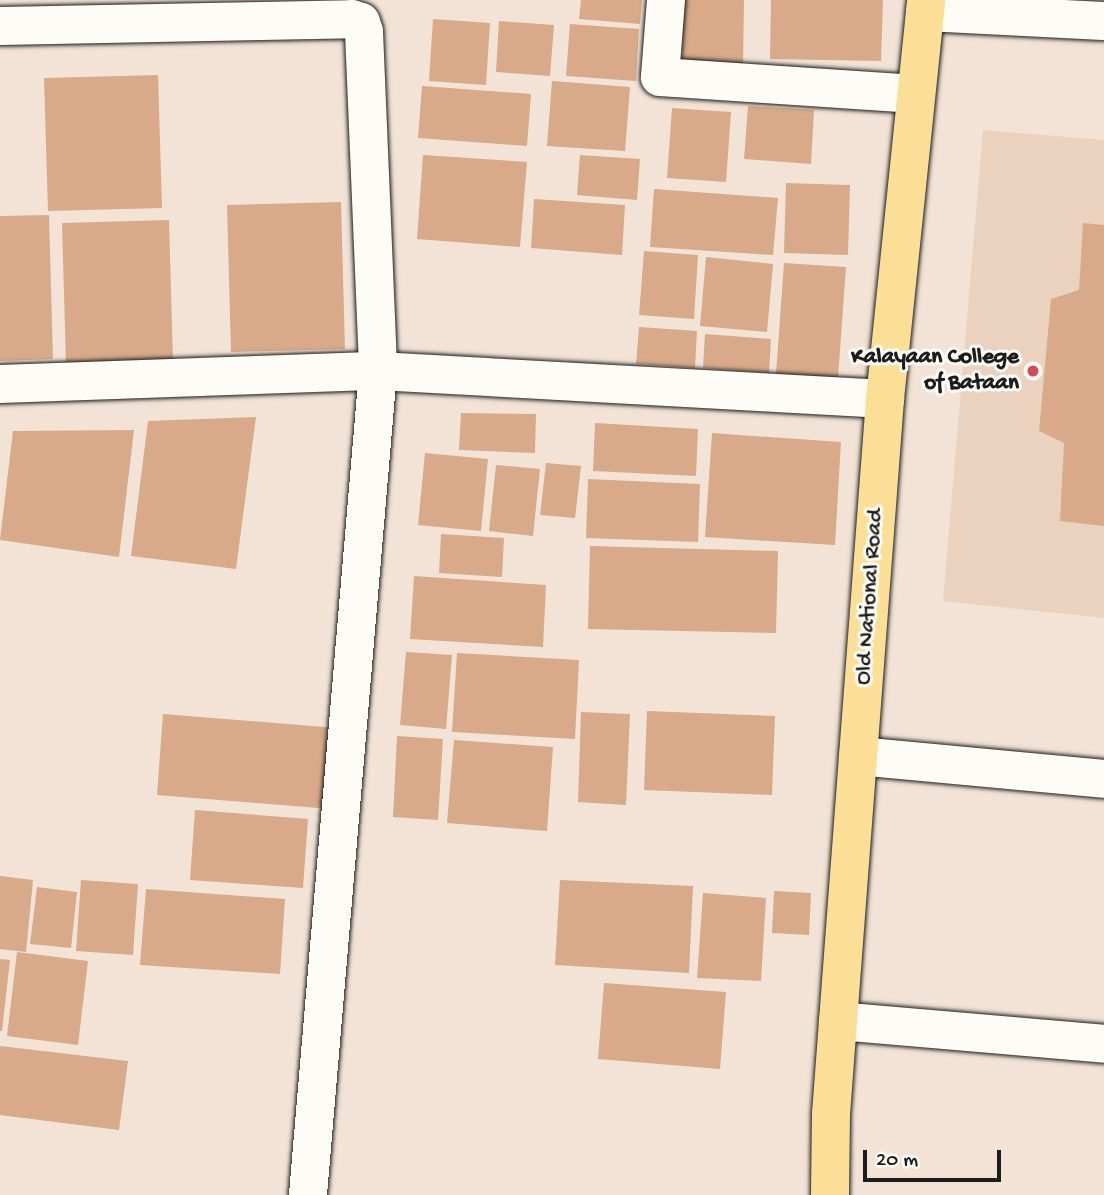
<!DOCTYPE html>
<style>
body{margin:0}
#map{position:relative;width:1104px;height:1195px;overflow:hidden;background:#f2e3d6;font-family:"Gochi Hand",sans-serif}
div>[style]{position:absolute}
.built>*{inset:0;background:#ead2bf}
.building>*{inset:0;background:#d8aa8a}
.roads{filter:drop-shadow(0 0 2px #1c1c1c) drop-shadow(0 0 2px #1c1c1c)}
.minor>*{height:38px;margin:-19px;padding:0 19px;transform-origin:19px;border-radius:19px;background:#fdfcf7}
.major>*{height:38px;margin:-19px;padding:0 19px;transform-origin:19px;border-radius:19px;background:#fbdf96}
.dots>*{width:19px;height:19px;translate:-50% -50%;box-sizing:border-box;border:4px solid #fdfcf7;border-radius:50%}
span{translate:-50% -50%;white-space:nowrap;text-align:center;line-height:1.15;-webkit-text-stroke:6px #fdfcf7;paint-order:stroke}
.poi-label{font-size:23px;color:#1c1c1c;font-weight:700}
.right{translate:-100% -50%;text-align:right}
.street-label{font-size:23px;color:#1c1c1c}
.scale{position:absolute;left:863px;top:1150px;width:138px;height:32px;box-sizing:border-box;border:4px solid #1c1c1c;border-top:0;padding-left:9px;font-size:21px;line-height:24px;white-space:nowrap;color:#1c1c1c;-webkit-text-stroke:5px #fdfcf7;paint-order:stroke}
</style>
<div id="map">
<div class="built">
<i style="clip-path:polygon(983px 130px,1104px 140px,1104px 618px,943px 601px)"></i>
</div>
<div class="building">
<i style="clip-path:polygon(581px 0,642px 0,640px 24px,579px 19px)"></i>
<i style="clip-path:polygon(683px 0,744px 0,743px 67px,682px 66px)"></i>
<i style="clip-path:polygon(771px 0,883px 0,881px 61px,770px 59px)"></i>
<i style="clip-path:polygon(433px 19px,490px 23px,486px 85px,429px 81px)"></i>
<i style="clip-path:polygon(499px 21px,554px 25px,550px 76px,496px 72px)"></i>
<i style="clip-path:polygon(570px 24px,639px 29px,636px 81px,566px 76px)"></i>
<i style="clip-path:polygon(158px 75px,162px 208px,48px 211px,44px 78px)"></i>
<i style="clip-path:polygon(552px 81px,630px 87px,625px 151px,547px 146px)"></i>
<i style="clip-path:polygon(422px 86px,531px 94px,527px 146px,418px 138px)"></i>
<i style="clip-path:polygon(748px 106px,814px 110px,811px 164px,744px 159px)"></i>
<i style="clip-path:polygon(672px 108px,731px 112px,726px 182px,667px 178px)"></i>
<i style="clip-path:polygon(423px 155px,527px 162px,520px 247px,417px 239px)"></i>
<i style="clip-path:polygon(580px 155px,640px 159px,637px 200px,577px 195px)"></i>
<i style="clip-path:polygon(786px 183px,850px 185px,848px 255px,784px 253px)"></i>
<i style="clip-path:polygon(654px 189px,778px 198px,773px 255px,650px 247px)"></i>
<i style="clip-path:polygon(534px 199px,625px 205px,622px 255px,531px 248px)"></i>
<i style="clip-path:polygon(341px 202px,345px 349px,231px 352px,227px 205px)"></i>
<i style="clip-path:polygon(49px 215px,53px 359px,0 361px,0 216px)"></i>
<i style="clip-path:polygon(169px 220px,173px 361px,66px 365px,62px 223px)"></i>
<i style="clip-path:polygon(1083px 223px,1104px 225px,1104px 526px,1060px 521px,1064px 443px,1039px 431px,1051px 299px,1079px 290px)"></i>
<i style="clip-path:polygon(644px 251px,698px 255px,694px 319px,639px 315px)"></i>
<i style="clip-path:polygon(706px 257px,773px 264px,767px 332px,700px 326px)"></i>
<i style="clip-path:polygon(784px 263px,846px 267px,838px 378px,776px 374px)"></i>
<i style="clip-path:polygon(639px 327px,697px 331px,695px 368px,636px 364px)"></i>
<i style="clip-path:polygon(705px 334px,771px 339px,769px 373px,703px 368px)"></i>
<i style="clip-path:polygon(461px 413px,536px 414px,535px 453px,459px 450px)"></i>
<i style="clip-path:polygon(256px 417px,236px 569px,131px 556px,148px 421px)"></i>
<i style="clip-path:polygon(595px 423px,698px 429px,696px 476px,593px 471px)"></i>
<i style="clip-path:polygon(134px 430px,119px 557px,0 540px,13px 431px)"></i>
<i style="clip-path:polygon(712px 433px,841px 442px,835px 545px,705px 537px)"></i>
<i style="clip-path:polygon(425px 453px,488px 459px,481px 531px,418px 525px)"></i>
<i style="clip-path:polygon(546px 463px,581px 466px,575px 518px,540px 515px)"></i>
<i style="clip-path:polygon(496px 465px,540px 469px,533px 536px,489px 531px)"></i>
<i style="clip-path:polygon(588px 479px,700px 484px,698px 542px,586px 538px)"></i>
<i style="clip-path:polygon(441px 534px,504px 538px,502px 577px,439px 573px)"></i>
<i style="clip-path:polygon(590px 546px,778px 551px,776px 633px,588px 629px)"></i>
<i style="clip-path:polygon(414px 576px,546px 585px,543px 647px,410px 639px)"></i>
<i style="clip-path:polygon(406px 652px,452px 655px,446px 729px,400px 725px)"></i>
<i style="clip-path:polygon(457px 653px,579px 660px,575px 739px,452px 732px)"></i>
<i style="clip-path:polygon(647px 711px,775px 716px,772px 795px,644px 790px)"></i>
<i style="clip-path:polygon(581px 712px,630px 714px,626px 805px,578px 802px)"></i>
<i style="clip-path:polygon(163px 714px,336px 728px,330px 809px,157px 795px)"></i>
<i style="clip-path:polygon(397px 736px,443px 739px,438px 820px,393px 817px)"></i>
<i style="clip-path:polygon(454px 740px,553px 747px,547px 831px,447px 823px)"></i>
<i style="clip-path:polygon(195px 810px,308px 819px,303px 888px,190px 880px)"></i>
<i style="clip-path:polygon(0 876px,33px 880px,26px 952px,0 949px)"></i>
<i style="clip-path:polygon(81px 880px,138px 884px,133px 955px,76px 951px)"></i>
<i style="clip-path:polygon(560px 880px,693px 886px,689px 973px,555px 965px)"></i>
<i style="clip-path:polygon(37px 887px,77px 892px,71px 948px,30px 944px)"></i>
<i style="clip-path:polygon(146px 889px,285px 899px,280px 974px,140px 965px)"></i>
<i style="clip-path:polygon(774px 891px,811px 893px,809px 935px,772px 933px)"></i>
<i style="clip-path:polygon(703px 893px,766px 898px,761px 981px,697px 978px)"></i>
<i style="clip-path:polygon(17px 952px,88px 961px,78px 1045px,7px 1036px)"></i>
<i style="clip-path:polygon(0 959px,10px 960px,2px 1031px,0 1031px)"></i>
<i style="clip-path:polygon(604px 983px,726px 992px,720px 1069px,598px 1059px)"></i>
<i style="clip-path:polygon(0 1046px,128px 1061px,119px 1130px,0 1115px)"></i>
</div>
<div class="roads">
<div class="minor">
<i style="left:666px;top:0;width:77px;rotate:94.5deg"></i>
<i style="left:660px;top:77px;width:256px;rotate:3.8deg"></i>
<i style="left:925px;top:12px;width:179px;rotate:2.9deg"></i>
<i style="left:0;top:26px;width:352px;rotate:-1.1deg"></i>
<i style="left:352px;top:19px;width:9px;rotate:18deg"></i>
<i style="left:361px;top:22px;width:10px;rotate:73deg"></i>
<i style="left:364px;top:32px;width:339px;rotate:87.6deg"></i>
<i style="left:378px;top:371px;width:827px;rotate:94.86deg"></i>
<i style="left:0;top:384px;width:378px;rotate:-2deg"></i>
<i style="left:378px;top:371px;width:508px;rotate:3.16deg"></i>
<i style="left:858px;top:756px;width:247px;rotate:5.3deg"></i>
<i style="left:838px;top:1021px;width:267px;rotate:4.9deg"></i>
</div>
<div class="major">
<i style="left:830px;top:1195px;width:81px;rotate:-89.3deg"></i>
<i style="left:831px;top:1114px;width:717px;rotate:-85.68deg"></i>
<i style="left:885px;top:399px;width:401px;rotate:-84.1deg"></i>
</div>
</div>
<div class="dots">
<i style="left:1033px;top:371px;background:#d1495b"></i>
</div>
<div class="poi-label">
<span class="right" style="left:1019px;top:371px">Kalayaan College<br>of Bataan</span>
</div>
<div class="street-label">
<span style="left:871px;top:597px;rotate:-86deg">Old National Road</span>
</div>
<div class="scale">20 m</div>
</div>
